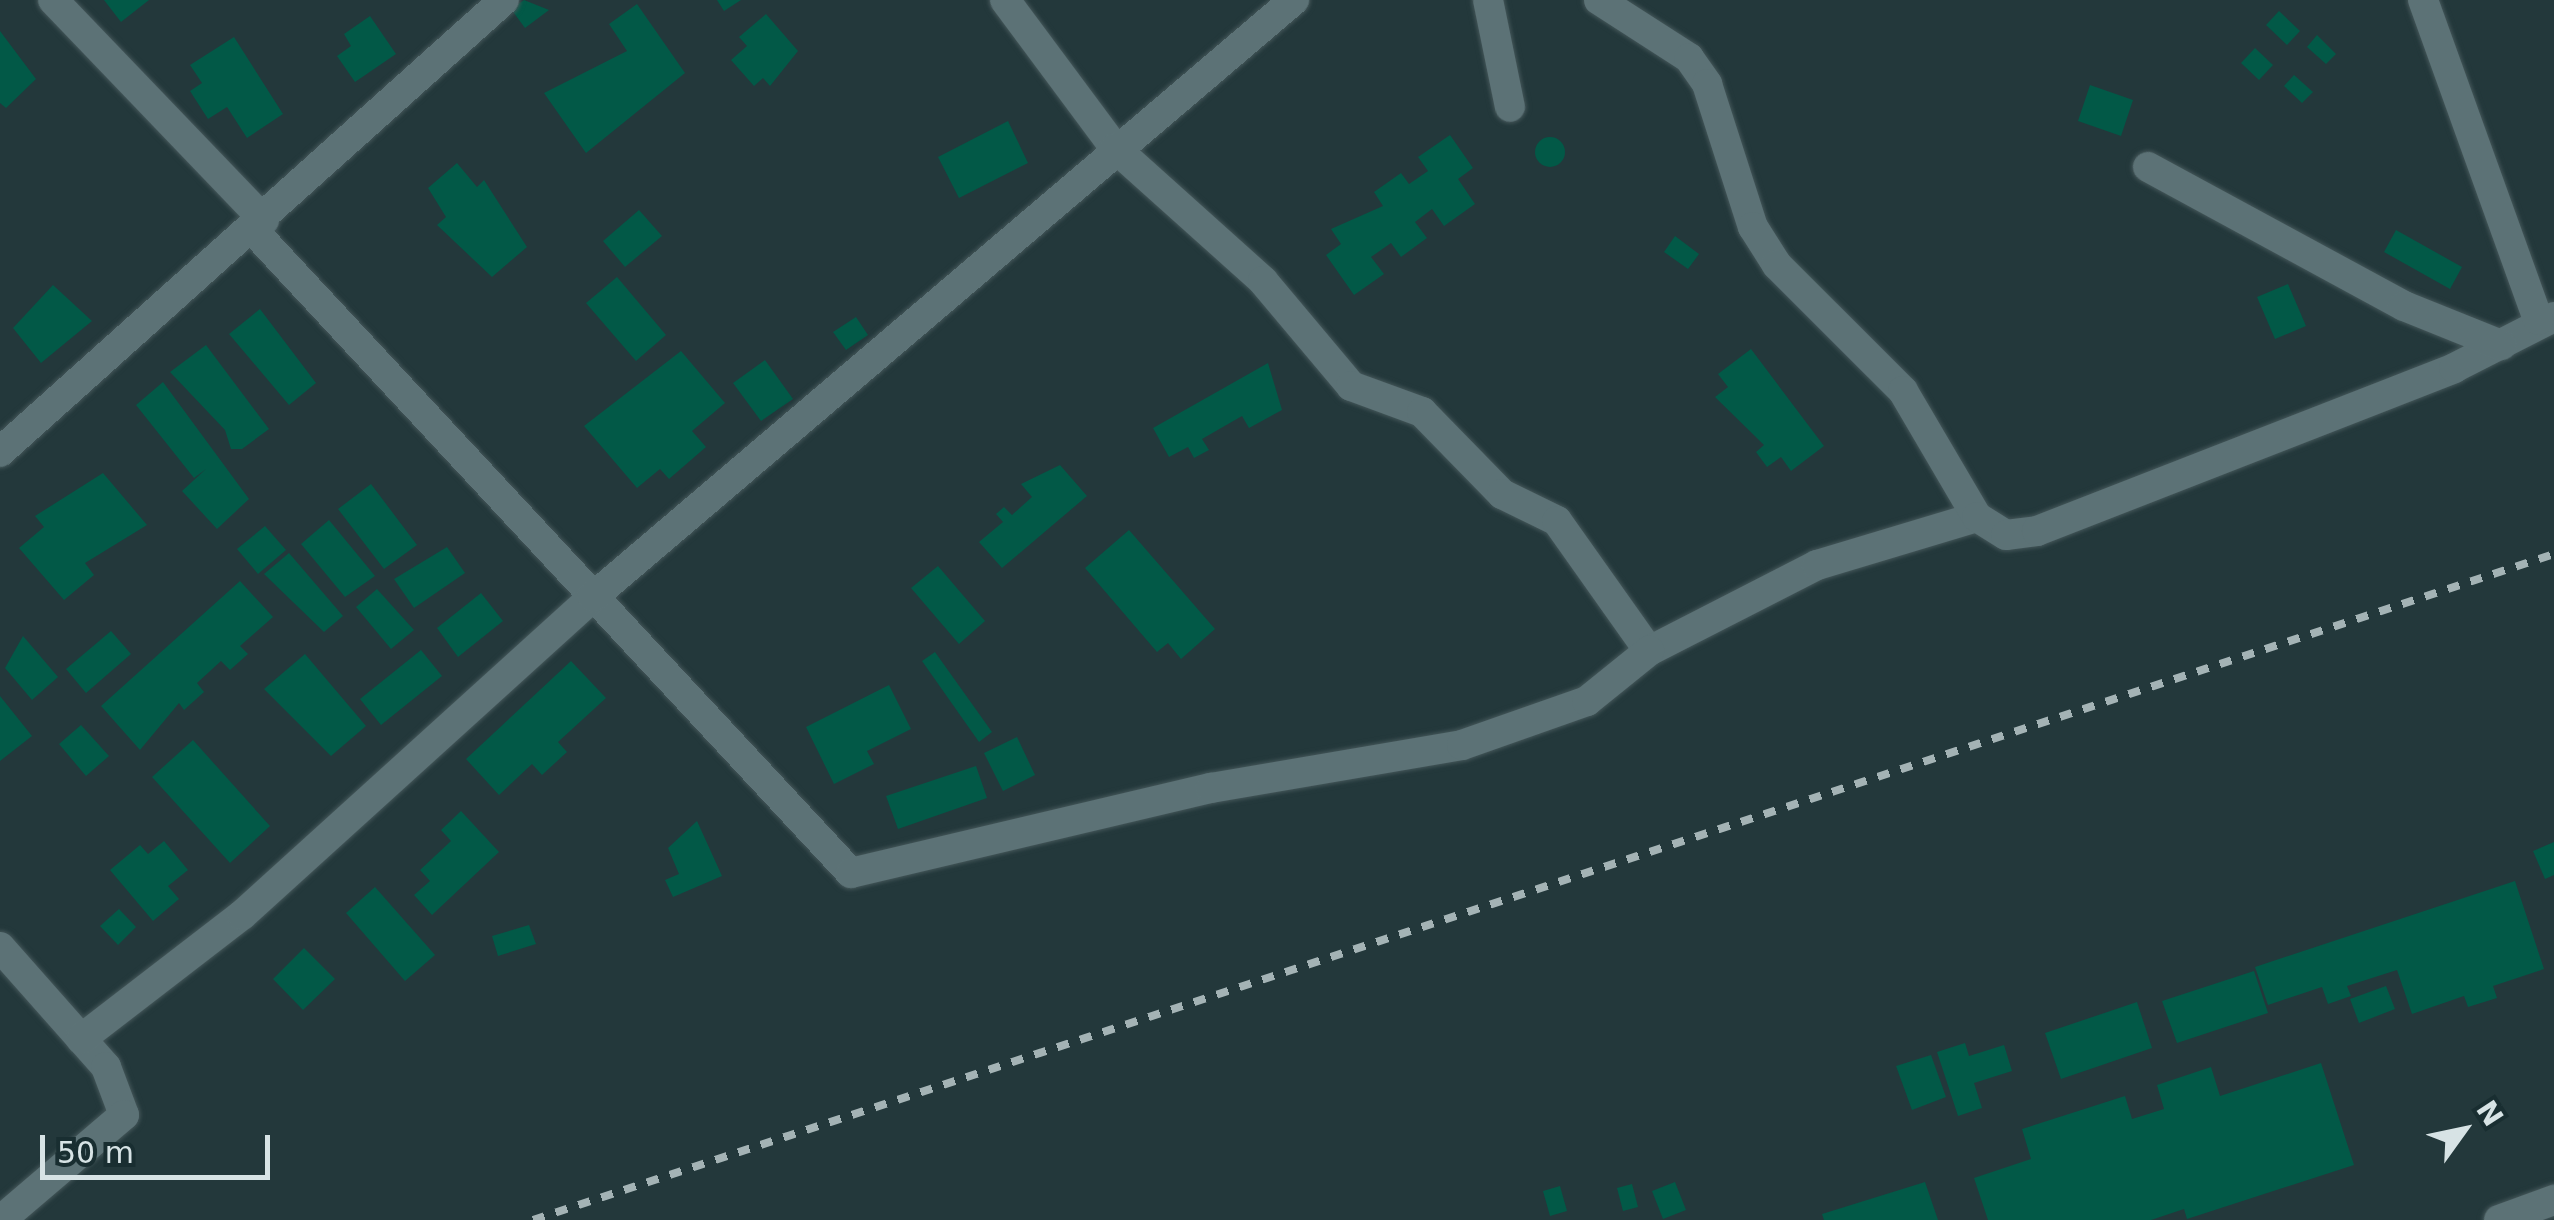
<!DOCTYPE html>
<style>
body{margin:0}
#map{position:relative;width:2554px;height:1220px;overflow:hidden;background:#23383b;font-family:"DejaVu Sans",sans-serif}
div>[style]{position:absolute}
.building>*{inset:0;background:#025947}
.round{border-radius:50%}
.roads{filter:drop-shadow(0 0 2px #445659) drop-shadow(0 0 2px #445659)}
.street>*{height:30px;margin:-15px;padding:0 15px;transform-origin:15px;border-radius:15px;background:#5c7276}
.rail>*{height:8px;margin-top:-4px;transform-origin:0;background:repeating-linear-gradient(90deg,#a4b3b5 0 12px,transparent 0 24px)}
span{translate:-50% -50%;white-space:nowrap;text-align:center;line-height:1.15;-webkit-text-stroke:9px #192e31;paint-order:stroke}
.north{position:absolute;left:2414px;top:1080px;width:100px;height:100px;-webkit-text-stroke:8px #192e31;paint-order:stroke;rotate:57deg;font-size:28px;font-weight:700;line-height:40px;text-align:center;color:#d7e3e5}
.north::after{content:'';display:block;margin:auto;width:35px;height:45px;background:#d7e3e5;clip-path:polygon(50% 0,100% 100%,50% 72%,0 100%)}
.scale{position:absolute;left:40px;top:1135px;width:230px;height:45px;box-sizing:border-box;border:5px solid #d7e3e5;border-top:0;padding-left:12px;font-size:30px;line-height:35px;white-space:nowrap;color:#d7e3e5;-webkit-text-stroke:8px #192e31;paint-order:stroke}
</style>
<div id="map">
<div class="building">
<i style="clip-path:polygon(104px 0,149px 0,121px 22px)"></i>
<i style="clip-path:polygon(524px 0,549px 10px,525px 28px,511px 9px)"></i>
<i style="clip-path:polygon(717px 0,741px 0,724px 11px)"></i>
<i style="clip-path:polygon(637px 4px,685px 73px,586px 153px,544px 93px,627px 51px,609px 24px)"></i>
<i style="clip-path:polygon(2279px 11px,2300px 31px,2287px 45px,2266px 25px)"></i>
<i style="clip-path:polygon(766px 14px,798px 51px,770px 86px,763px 78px,754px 86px,731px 60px,747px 46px,739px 37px)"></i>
<i style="clip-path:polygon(370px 16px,396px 54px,355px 82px,337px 56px,351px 46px,344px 34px)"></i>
<i style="clip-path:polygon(0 31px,36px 79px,6px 108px,0 103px)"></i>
<i style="clip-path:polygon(2317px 35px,2336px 54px,2326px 64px,2307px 47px)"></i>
<i style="clip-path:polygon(234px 37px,283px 114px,247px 138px,227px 107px,208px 119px,190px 91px,202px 83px,190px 65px)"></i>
<i style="clip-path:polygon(2255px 48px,2273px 65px,2259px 80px,2241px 63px)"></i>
<i style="clip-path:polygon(2294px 75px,2313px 92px,2302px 103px,2284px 86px)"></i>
<i style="clip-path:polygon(2090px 85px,2133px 100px,2121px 136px,2078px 121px)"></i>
<i style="clip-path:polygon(1008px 121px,1028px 163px,959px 198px,938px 157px)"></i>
<i style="clip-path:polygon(1450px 135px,1473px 168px,1458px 179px,1475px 204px,1444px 226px,1432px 209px,1415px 222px,1427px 238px,1401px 257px,1391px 243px,1371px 257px,1384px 274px,1354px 295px,1326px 255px,1341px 244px,1331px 229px,1383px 206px,1374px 192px,1401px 173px,1409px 184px,1428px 171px,1418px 157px)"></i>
<i class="round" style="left:1535px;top:137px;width:30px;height:30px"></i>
<i style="clip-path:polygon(457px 163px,477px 187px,484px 180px,527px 247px,492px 277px,437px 225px,446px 217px,428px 188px)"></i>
<i style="clip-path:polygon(639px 210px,662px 236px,625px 267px,603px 241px)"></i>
<i style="clip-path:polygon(2396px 230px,2462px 267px,2450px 289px,2384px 252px)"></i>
<i style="clip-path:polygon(1675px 236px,1699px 254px,1688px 269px,1664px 252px)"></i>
<i style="clip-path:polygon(617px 277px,666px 335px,636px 361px,586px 303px)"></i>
<i style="clip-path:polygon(2288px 284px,2306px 326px,2275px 339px,2257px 297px)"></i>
<i style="clip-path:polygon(53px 285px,92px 321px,41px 363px,13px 328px)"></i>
<i style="clip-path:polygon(260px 309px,316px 383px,289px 405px,229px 334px)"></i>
<i style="clip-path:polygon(856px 317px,868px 335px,846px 350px,833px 332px)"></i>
<i style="clip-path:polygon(206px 345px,269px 429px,242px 449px,231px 449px,225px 430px,170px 372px)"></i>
<i style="clip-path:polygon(1751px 349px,1824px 446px,1791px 471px,1781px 457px,1767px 467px,1756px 452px,1764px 445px,1715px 397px,1728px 387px,1718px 374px)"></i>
<i style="clip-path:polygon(681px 351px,725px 403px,692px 431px,706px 447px,669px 479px,660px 469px,637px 488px,584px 426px)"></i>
<i style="clip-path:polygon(765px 360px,793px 399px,761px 421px,733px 383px)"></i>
<i style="clip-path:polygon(1268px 363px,1282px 410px,1249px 428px,1242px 416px,1202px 439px,1209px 450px,1194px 458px,1188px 447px,1169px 457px,1153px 428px)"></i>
<i style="clip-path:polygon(163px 382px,249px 499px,217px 529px,182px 491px,206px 469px,194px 478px,136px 405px)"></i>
<i style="clip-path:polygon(1060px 465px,1087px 496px,1002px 568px,979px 542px,1003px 522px,996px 514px,1004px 507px,1012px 515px,1032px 497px,1021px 484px)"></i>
<i style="clip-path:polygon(103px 473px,147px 525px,85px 563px,94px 575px,64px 600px,19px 548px,44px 527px,35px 516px)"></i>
<i style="clip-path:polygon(371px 484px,417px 545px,384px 569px,338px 509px)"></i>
<i style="clip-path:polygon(329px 520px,375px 576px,345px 597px,301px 544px)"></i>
<i style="clip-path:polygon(265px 526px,286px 550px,258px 574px,237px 549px)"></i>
<i style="clip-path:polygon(1129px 530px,1215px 629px,1181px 659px,1168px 643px,1157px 652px,1085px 568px)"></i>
<i style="clip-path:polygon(447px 547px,465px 573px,414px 608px,394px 579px)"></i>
<i style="clip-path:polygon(289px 553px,343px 616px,324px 632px,264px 574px)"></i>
<i style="clip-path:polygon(938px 566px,985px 621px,959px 644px,911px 588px)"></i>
<i style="clip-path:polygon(240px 581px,273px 617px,240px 646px,248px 654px,230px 670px,221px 661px,197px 683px,204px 692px,184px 710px,179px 703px,140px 750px,101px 706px)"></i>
<i style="clip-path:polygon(377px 589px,414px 630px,391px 649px,356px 607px)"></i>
<i style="clip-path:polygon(481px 593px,503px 621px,458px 657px,437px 628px)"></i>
<i style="clip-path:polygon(111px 631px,131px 654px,86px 693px,66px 669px)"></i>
<i style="clip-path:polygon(23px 636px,58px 677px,32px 700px,5px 668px)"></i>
<i style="clip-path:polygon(421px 650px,442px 676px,381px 725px,360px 699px)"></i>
<i style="clip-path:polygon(935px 652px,992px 732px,979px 742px,922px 661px)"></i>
<i style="clip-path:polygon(305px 654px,366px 726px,331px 756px,264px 689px)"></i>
<i style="clip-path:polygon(571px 661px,606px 698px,558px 742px,567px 752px,542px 775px,532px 764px,499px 795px,466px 759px)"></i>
<i style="clip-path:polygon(889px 685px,911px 729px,867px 751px,874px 764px,834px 784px,806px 727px)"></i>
<i style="clip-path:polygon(0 696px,32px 736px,0 761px)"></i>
<i style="clip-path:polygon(81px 725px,109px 756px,86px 776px,59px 744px)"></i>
<i style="clip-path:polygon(1017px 737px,1035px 775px,1003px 791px,984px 753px)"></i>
<i style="clip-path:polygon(193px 740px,270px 826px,230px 863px,152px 777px)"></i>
<i style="clip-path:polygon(976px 766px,987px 798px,898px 829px,886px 796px)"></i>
<i style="clip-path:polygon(461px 811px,499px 852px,432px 915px,414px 895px,430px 881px,420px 870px,451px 841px,441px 830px)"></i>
<i style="clip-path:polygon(697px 821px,722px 876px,673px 897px,665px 880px,679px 874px,668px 848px)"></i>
<i style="clip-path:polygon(164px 841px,188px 870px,168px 886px,179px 899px,153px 921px,110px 870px,140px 845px,148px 854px)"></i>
<i style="clip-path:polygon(2554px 842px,2554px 875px,2545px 879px,2533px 851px)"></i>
<i style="clip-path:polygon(2515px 881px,2544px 969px,2493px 986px,2497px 998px,2468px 1007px,2464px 996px,2412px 1014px,2397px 970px,2347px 986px,2351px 996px,2328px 1004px,2322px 987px,2268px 1005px,2255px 967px)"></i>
<i style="clip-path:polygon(375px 887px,435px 955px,405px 981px,346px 913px)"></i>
<i style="clip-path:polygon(119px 909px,136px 927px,118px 945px,100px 926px)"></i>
<i style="clip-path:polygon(529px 925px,536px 944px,498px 956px,492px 936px)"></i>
<i style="clip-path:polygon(304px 948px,335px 979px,303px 1010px,273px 979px)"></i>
<i style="clip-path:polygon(2254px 971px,2268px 1013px,2177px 1043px,2162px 1001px)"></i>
<i style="clip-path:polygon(2386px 986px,2395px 1009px,2359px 1023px,2350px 999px)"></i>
<i style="clip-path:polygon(2137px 1002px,2152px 1048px,2061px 1079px,2045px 1033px)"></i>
<i style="clip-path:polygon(1965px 1043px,1969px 1056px,2004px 1045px,2012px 1071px,1974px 1083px,1982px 1108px,1958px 1116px,1937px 1052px)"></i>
<i style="clip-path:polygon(1931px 1055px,1946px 1097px,1912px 1110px,1896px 1066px)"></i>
<i style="clip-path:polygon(2321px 1063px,2354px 1165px,2187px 1219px,2184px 1209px,2151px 1220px,1988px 1220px,1974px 1178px,2031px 1159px,2022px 1129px,2125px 1096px,2132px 1119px,2164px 1109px,2157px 1085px,2211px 1067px,2220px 1096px)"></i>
<i style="clip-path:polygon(1675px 1182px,1686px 1210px,1663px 1219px,1652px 1191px)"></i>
<i style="clip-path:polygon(1925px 1182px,1938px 1220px,1824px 1220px,1822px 1214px)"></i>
<i style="clip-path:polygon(1632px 1184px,1638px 1207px,1623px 1211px,1617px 1188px)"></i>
<i style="clip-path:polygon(1560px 1186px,1567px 1211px,1550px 1216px,1543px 1191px)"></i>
</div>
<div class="roads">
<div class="street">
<i style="left:53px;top:0;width:305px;rotate:46.2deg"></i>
<i style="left:1005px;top:0;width:184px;rotate:53.4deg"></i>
<i style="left:1115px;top:148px;width:199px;rotate:41.9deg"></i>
<i style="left:1263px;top:281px;width:137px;rotate:50deg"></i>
<i style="left:1351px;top:386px;width:76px;rotate:20.1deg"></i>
<i style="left:1422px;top:412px;width:115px;rotate:45.7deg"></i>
<i style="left:1502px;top:494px;width:61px;rotate:26.1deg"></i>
<i style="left:1557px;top:521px;width:159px;rotate:54.7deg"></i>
<i style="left:1649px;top:651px;width:189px;rotate:-27.1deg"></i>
<i style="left:1817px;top:565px;width:167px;rotate:-16.7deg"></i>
<i style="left:1488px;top:0;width:109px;rotate:78.4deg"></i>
<i style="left:1599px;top:0;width:107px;rotate:32.8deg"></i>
<i style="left:1689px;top:58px;width:32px;rotate:55deg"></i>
<i style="left:1707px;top:84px;width:150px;rotate:72.2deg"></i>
<i style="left:1753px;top:227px;width:45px;rotate:57.7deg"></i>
<i style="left:1777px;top:265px;width:178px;rotate:45deg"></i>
<i style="left:1903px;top:391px;width:146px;rotate:59.6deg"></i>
<i style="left:1977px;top:517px;width:34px;rotate:32deg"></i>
<i style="left:2006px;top:535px;width:31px;rotate:-7deg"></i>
<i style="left:2037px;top:531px;width:448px;rotate:-21.3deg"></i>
<i style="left:2454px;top:368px;width:112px;rotate:-27deg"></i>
<i style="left:2423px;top:0;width:340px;rotate:70.2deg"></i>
<i style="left:2148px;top:167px;width:291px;rotate:28.5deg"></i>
<i style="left:2404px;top:306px;width:105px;rotate:21.9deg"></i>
<i style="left:253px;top:230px;width:878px;rotate:47.08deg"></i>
<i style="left:851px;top:873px;width:370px;rotate:-13.3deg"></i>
<i style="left:1211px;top:788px;width:255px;rotate:-9.7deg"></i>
<i style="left:1462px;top:745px;width:133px;rotate:-19.4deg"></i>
<i style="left:1587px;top:701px;width:80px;rotate:-38.9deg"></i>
<i style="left:0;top:452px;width:677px;rotate:-41.89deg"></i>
<i style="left:0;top:947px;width:160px;rotate:48.5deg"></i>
<i style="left:106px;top:1067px;width:51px;rotate:69.4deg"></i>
<i style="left:124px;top:1115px;width:162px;rotate:139.5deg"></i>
<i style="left:81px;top:1039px;width:203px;rotate:-37.6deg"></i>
<i style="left:242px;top:915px;width:474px;rotate:-42.2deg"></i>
<i style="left:593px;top:597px;width:921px;rotate:-40.42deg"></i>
<i style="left:2499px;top:1220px;width:59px;rotate:-20deg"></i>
</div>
</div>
<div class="rail">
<i style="left:533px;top:1220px;width:2128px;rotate:-18.24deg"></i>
</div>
<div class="north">N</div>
<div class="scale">50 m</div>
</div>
